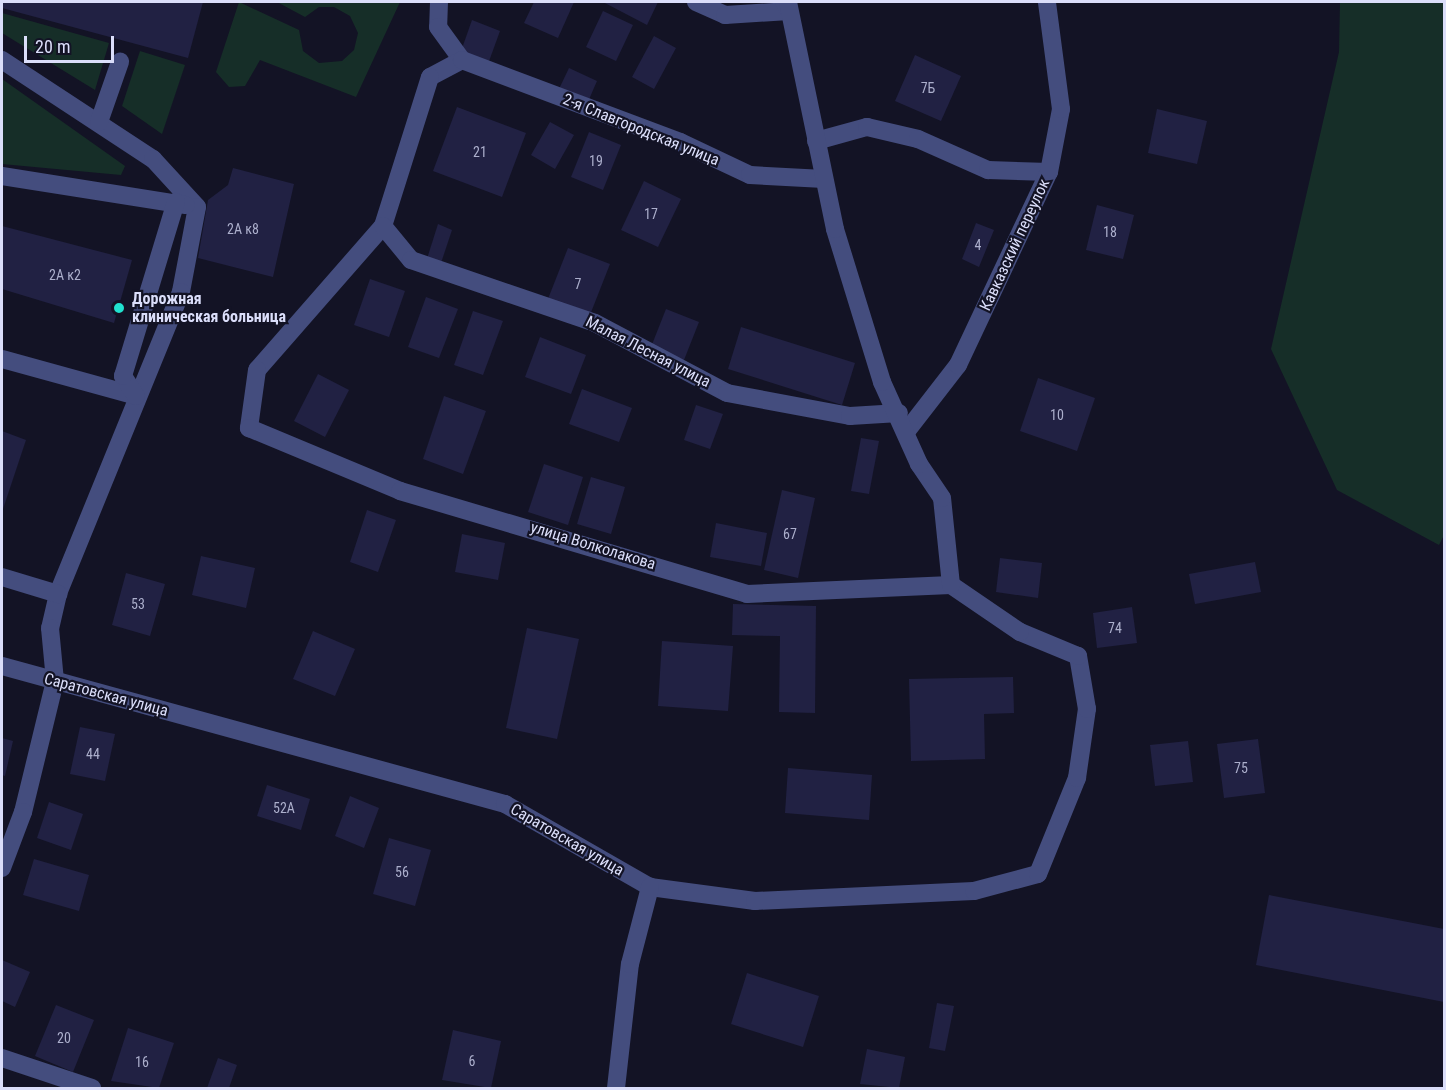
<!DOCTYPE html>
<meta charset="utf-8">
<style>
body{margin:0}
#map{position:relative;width:1446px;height:1090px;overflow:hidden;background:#131325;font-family:"Roboto Condensed",sans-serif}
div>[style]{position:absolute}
.green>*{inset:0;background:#162e28}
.building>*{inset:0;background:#212143}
.minor>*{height:18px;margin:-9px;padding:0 9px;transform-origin:9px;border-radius:9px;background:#444d7e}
.dots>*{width:16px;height:16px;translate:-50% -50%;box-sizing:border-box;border:3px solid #131325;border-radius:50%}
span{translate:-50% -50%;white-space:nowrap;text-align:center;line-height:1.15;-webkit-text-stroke:4.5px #131325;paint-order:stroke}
.number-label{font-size:14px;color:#acafcc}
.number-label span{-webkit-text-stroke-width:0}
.street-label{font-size:16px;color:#dbdefa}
.poi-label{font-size:16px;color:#dbdefa;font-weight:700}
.left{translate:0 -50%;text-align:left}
.frame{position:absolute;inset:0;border:3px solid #dbdefa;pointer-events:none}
.scale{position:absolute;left:24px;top:36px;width:90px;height:27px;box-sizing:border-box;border:3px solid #dbdefa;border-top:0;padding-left:8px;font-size:18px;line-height:21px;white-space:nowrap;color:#dbdefa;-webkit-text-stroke:4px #131325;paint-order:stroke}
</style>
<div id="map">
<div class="green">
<i style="clip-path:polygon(239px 2px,299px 30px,303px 51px,319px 63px,342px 61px,354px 50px,358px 33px,350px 16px,334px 7px,319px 7px,305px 17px,277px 2px,400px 2px,356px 97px,260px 60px,245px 86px,229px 87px,216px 72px)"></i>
<i style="clip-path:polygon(1340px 2px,1444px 2px,1444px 535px,1439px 545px,1337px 490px,1271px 349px,1339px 52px)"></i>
<i style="clip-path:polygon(2px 13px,109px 43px,95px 90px,2px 33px)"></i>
<i style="clip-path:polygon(140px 51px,185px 65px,162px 134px,122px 106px)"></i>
<i style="clip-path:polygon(2px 79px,125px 166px,121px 175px,2px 164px)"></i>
</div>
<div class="building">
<i style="clip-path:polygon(2px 2px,203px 2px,188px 58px,2px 8px)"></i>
<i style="clip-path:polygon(534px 2px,574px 2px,558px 38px,524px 23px)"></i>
<i style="clip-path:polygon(603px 2px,658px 2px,647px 25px)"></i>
<i style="clip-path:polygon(603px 11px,633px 25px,616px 61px,586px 47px)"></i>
<i style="clip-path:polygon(472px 20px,500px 31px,488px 64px,460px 54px)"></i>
<i style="clip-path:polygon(654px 36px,676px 48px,654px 89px,632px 77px)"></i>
<i style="clip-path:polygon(915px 55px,961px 76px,941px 121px,895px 101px)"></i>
<i style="clip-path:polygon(569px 68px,597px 81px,587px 104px,558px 91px)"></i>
<i style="clip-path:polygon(457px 107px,526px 133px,502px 197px,433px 171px)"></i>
<i style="clip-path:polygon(1157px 109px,1207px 121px,1197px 164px,1148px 153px)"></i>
<i style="clip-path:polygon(550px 122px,574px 135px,555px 169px,531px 155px)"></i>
<i style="clip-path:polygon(589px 132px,621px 145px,603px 190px,571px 177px)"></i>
<i style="clip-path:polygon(233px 168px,294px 184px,273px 277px,198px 258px,208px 200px,228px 185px)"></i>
<i style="clip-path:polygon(644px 181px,681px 199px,658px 247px,621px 230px)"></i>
<i style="clip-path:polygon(1097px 205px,1134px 215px,1123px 259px,1086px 250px)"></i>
<i style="clip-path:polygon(976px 223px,994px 230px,979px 267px,962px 259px)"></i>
<i style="clip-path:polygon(438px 224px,452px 230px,439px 269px,425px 265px)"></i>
<i style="clip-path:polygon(2px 226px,132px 260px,114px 323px,2px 289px)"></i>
<i style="clip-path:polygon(568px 248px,610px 264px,588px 320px,546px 304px)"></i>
<i style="clip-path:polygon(370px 279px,405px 291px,389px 337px,354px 325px)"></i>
<i style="clip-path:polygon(426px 297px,458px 309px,439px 358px,408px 347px)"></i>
<i style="clip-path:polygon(666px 309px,699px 322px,684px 360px,651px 347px)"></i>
<i style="clip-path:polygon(473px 311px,503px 321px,483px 375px,454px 365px)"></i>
<i style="clip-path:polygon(741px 327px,855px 363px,842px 405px,728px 369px)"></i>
<i style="clip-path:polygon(540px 337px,586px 355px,571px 394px,525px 377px)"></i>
<i style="clip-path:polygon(318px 374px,349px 390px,325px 437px,294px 421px)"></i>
<i style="clip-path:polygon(1038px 378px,1095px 398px,1077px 451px,1020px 431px)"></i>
<i style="clip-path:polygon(582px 389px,632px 408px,619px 442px,569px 424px)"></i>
<i style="clip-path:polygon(444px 396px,486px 411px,463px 474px,423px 459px)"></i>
<i style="clip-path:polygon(696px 405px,723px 414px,710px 449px,684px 440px)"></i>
<i style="clip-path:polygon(2px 431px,26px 440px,2px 512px)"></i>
<i style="clip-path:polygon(861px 438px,879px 441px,869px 494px,851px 491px)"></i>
<i style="clip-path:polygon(544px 464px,583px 477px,568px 525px,528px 512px)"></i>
<i style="clip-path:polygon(591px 477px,625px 487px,611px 534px,577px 524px)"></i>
<i style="clip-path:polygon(782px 490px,815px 498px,798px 578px,764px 570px)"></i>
<i style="clip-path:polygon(367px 510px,396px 520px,378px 572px,350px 562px)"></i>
<i style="clip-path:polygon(716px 523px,767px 533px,761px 566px,710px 557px)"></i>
<i style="clip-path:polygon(462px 534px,505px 543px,498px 580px,455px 572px)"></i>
<i style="clip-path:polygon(201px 556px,255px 568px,246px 608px,192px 595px)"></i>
<i style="clip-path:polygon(1000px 558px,1042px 563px,1038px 598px,996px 592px)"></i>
<i style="clip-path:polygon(1255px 562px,1261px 592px,1195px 604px,1189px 574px)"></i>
<i style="clip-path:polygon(126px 573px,165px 584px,150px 636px,112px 625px)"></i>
<i style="clip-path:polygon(733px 604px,816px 606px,815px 713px,779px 712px,780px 636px,732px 635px)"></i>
<i style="clip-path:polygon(1132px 607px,1137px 643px,1097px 648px,1093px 613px)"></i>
<i style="clip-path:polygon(527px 628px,579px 639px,557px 739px,506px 728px)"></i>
<i style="clip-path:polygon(313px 631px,355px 649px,335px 696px,293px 679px)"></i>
<i style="clip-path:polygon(662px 641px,733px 646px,728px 711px,658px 706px)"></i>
<i style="clip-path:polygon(1013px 677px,1014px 713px,984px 714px,985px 759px,911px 761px,909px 679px)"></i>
<i style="clip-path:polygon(80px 727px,115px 734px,105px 781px,70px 774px)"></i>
<i style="clip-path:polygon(2px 738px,13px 741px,5px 776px,2px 775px)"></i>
<i style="clip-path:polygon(1258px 739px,1265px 793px,1224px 798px,1217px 744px)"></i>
<i style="clip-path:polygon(1188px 741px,1193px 782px,1155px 786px,1150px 745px)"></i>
<i style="clip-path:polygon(788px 768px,872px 775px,869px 820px,785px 813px)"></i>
<i style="clip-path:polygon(267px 785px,310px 799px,301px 830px,257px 816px)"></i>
<i style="clip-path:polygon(350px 796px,379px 808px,364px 848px,335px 836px)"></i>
<i style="clip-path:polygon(49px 802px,83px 814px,71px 850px,37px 838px)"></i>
<i style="clip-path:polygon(389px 838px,431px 850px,415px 906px,373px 894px)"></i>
<i style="clip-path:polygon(34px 859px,89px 875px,79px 911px,23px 895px)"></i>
<i style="clip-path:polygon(1269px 895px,1444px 929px,1444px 1002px,1256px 965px)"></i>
<i style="clip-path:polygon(2px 960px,30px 972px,15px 1007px,2px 1001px)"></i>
<i style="clip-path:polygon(747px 973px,819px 996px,803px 1047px,731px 1024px)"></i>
<i style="clip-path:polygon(937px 1003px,954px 1006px,945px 1051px,929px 1048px)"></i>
<i style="clip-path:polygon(56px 1005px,94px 1020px,73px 1072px,35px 1056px)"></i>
<i style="clip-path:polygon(128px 1028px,174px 1043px,159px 1088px,111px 1081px)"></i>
<i style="clip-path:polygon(453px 1030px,501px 1041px,491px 1088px,442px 1080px)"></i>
<i style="clip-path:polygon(867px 1049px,905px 1057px,899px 1088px,860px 1084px)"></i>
<i style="clip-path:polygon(218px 1058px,237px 1065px,229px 1088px,207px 1088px)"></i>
</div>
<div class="minor">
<i style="left:439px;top:2px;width:25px;rotate:92deg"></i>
<i style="left:438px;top:27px;width:41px;rotate:54deg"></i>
<i style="left:696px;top:2px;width:32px;rotate:24deg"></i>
<i style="left:725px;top:15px;width:64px;rotate:-3.6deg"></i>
<i style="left:789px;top:11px;width:10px;rotate:-119deg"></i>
<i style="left:2px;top:60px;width:181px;rotate:33.3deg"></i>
<i style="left:153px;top:159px;width:65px;rotate:47.5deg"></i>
<i style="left:197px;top:207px;width:86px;rotate:100.7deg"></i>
<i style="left:181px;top:292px;width:326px;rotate:112.2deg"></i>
<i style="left:58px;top:594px;width:35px;rotate:103deg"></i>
<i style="left:50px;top:628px;width:53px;rotate:84.6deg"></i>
<i style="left:55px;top:681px;width:135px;rotate:103.7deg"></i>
<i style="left:23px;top:812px;width:60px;rotate:110.6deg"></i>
<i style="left:462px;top:60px;width:36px;rotate:152deg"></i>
<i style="left:430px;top:77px;width:156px;rotate:107.5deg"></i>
<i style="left:383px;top:226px;width:191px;rotate:131.2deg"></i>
<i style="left:257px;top:370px;width:59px;rotate:97.9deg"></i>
<i style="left:249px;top:428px;width:164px;rotate:22.6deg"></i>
<i style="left:400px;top:491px;width:362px;rotate:16.5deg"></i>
<i style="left:747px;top:594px;width:204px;rotate:-2.5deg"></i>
<i style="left:462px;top:60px;width:233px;rotate:20.6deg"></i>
<i style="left:680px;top:142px;width:77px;rotate:25.2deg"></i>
<i style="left:750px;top:175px;width:74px;rotate:3.1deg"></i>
<i style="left:99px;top:122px;width:64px;rotate:-70.7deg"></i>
<i style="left:816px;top:141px;width:53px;rotate:-15.4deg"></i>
<i style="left:867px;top:127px;width:52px;rotate:13.2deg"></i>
<i style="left:918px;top:139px;width:77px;rotate:23.9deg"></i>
<i style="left:988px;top:170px;width:61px;rotate:1.9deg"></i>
<i style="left:2px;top:176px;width:186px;rotate:9deg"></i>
<i style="left:383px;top:226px;width:44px;rotate:50.5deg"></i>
<i style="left:411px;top:260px;width:194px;rotate:18.9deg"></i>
<i style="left:595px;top:323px;width:149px;rotate:27.9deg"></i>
<i style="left:727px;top:393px;width:125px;rotate:10.6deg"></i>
<i style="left:850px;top:416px;width:49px;rotate:-3.5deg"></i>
<i style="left:2px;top:359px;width:139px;rotate:15.4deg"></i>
<i style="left:136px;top:396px;width:24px;rotate:-123deg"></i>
<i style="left:123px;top:376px;width:182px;rotate:-73.1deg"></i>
<i style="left:906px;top:432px;width:85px;rotate:-52.2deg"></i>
<i style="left:958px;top:365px;width:213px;rotate:-64.8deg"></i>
<i style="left:1049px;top:172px;width:64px;rotate:-79.2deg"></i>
<i style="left:1061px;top:109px;width:108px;rotate:-97.5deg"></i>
<i style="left:2px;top:577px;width:59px;rotate:16.9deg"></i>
<i style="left:2px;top:666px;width:522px;rotate:15.34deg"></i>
<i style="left:505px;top:804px;width:167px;rotate:29.8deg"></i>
<i style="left:650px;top:887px;width:106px;rotate:7.6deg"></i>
<i style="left:755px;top:901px;width:219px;rotate:-2.6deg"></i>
<i style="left:974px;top:891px;width:66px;rotate:-14.9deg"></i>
<i style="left:1038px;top:874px;width:104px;rotate:-67.9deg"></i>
<i style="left:1077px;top:778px;width:70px;rotate:-81.8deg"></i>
<i style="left:1087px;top:709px;width:54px;rotate:-99.6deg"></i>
<i style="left:1078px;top:656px;width:63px;rotate:-157.5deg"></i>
<i style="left:1020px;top:632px;width:83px;rotate:-145.7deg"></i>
<i style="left:951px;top:585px;width:87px;rotate:-95.9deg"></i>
<i style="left:942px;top:498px;width:41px;rotate:-124.1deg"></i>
<i style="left:919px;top:464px;width:90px;rotate:-114.3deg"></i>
<i style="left:882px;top:382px;width:160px;rotate:-107.1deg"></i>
<i style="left:835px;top:229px;width:232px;rotate:-101.7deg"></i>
<i style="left:2px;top:1058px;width:95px;rotate:18.4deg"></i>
<i style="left:616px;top:1088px;width:125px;rotate:-83.6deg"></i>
<i style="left:630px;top:964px;width:80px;rotate:-75.4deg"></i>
</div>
<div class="dots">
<i style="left:119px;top:308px;background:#21e1ce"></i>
</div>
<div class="number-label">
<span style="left:928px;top:88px">7Б</span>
<span style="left:480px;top:152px">21</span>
<span style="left:596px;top:161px">19</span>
<span style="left:651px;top:214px">17</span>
<span style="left:243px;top:229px">2А к8</span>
<span style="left:1110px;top:232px">18</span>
<span style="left:978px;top:245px">4</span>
<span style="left:65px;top:275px">2А к2</span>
<span style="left:578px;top:284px">7</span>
<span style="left:1057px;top:415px">10</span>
<span style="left:790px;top:534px">67</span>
<span style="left:138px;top:604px">53</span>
<span style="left:1115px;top:628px">74</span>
<span style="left:93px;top:754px">44</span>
<span style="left:1241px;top:768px">75</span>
<span style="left:284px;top:808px">52А</span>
<span style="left:402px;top:872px">56</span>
<span style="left:64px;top:1038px">20</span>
<span style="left:472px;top:1061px">6</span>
<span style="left:142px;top:1062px">16</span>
</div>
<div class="street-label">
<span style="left:641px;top:130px;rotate:22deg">2-я Славгородская улица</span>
<span style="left:1015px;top:245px;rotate:-65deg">Кавказский переулок</span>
<span style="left:648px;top:352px;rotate:27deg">Малая Лесная улица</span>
<span style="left:593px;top:546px;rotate:17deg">улица Волколакова</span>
<span style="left:106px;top:695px;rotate:15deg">Саратовская улица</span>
<span style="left:567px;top:840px;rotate:30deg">Саратовская улица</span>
</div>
<div class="poi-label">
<span class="left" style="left:132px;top:308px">Дорожная<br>клиническая больница</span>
</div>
<div class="frame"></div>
<div class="scale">20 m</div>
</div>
